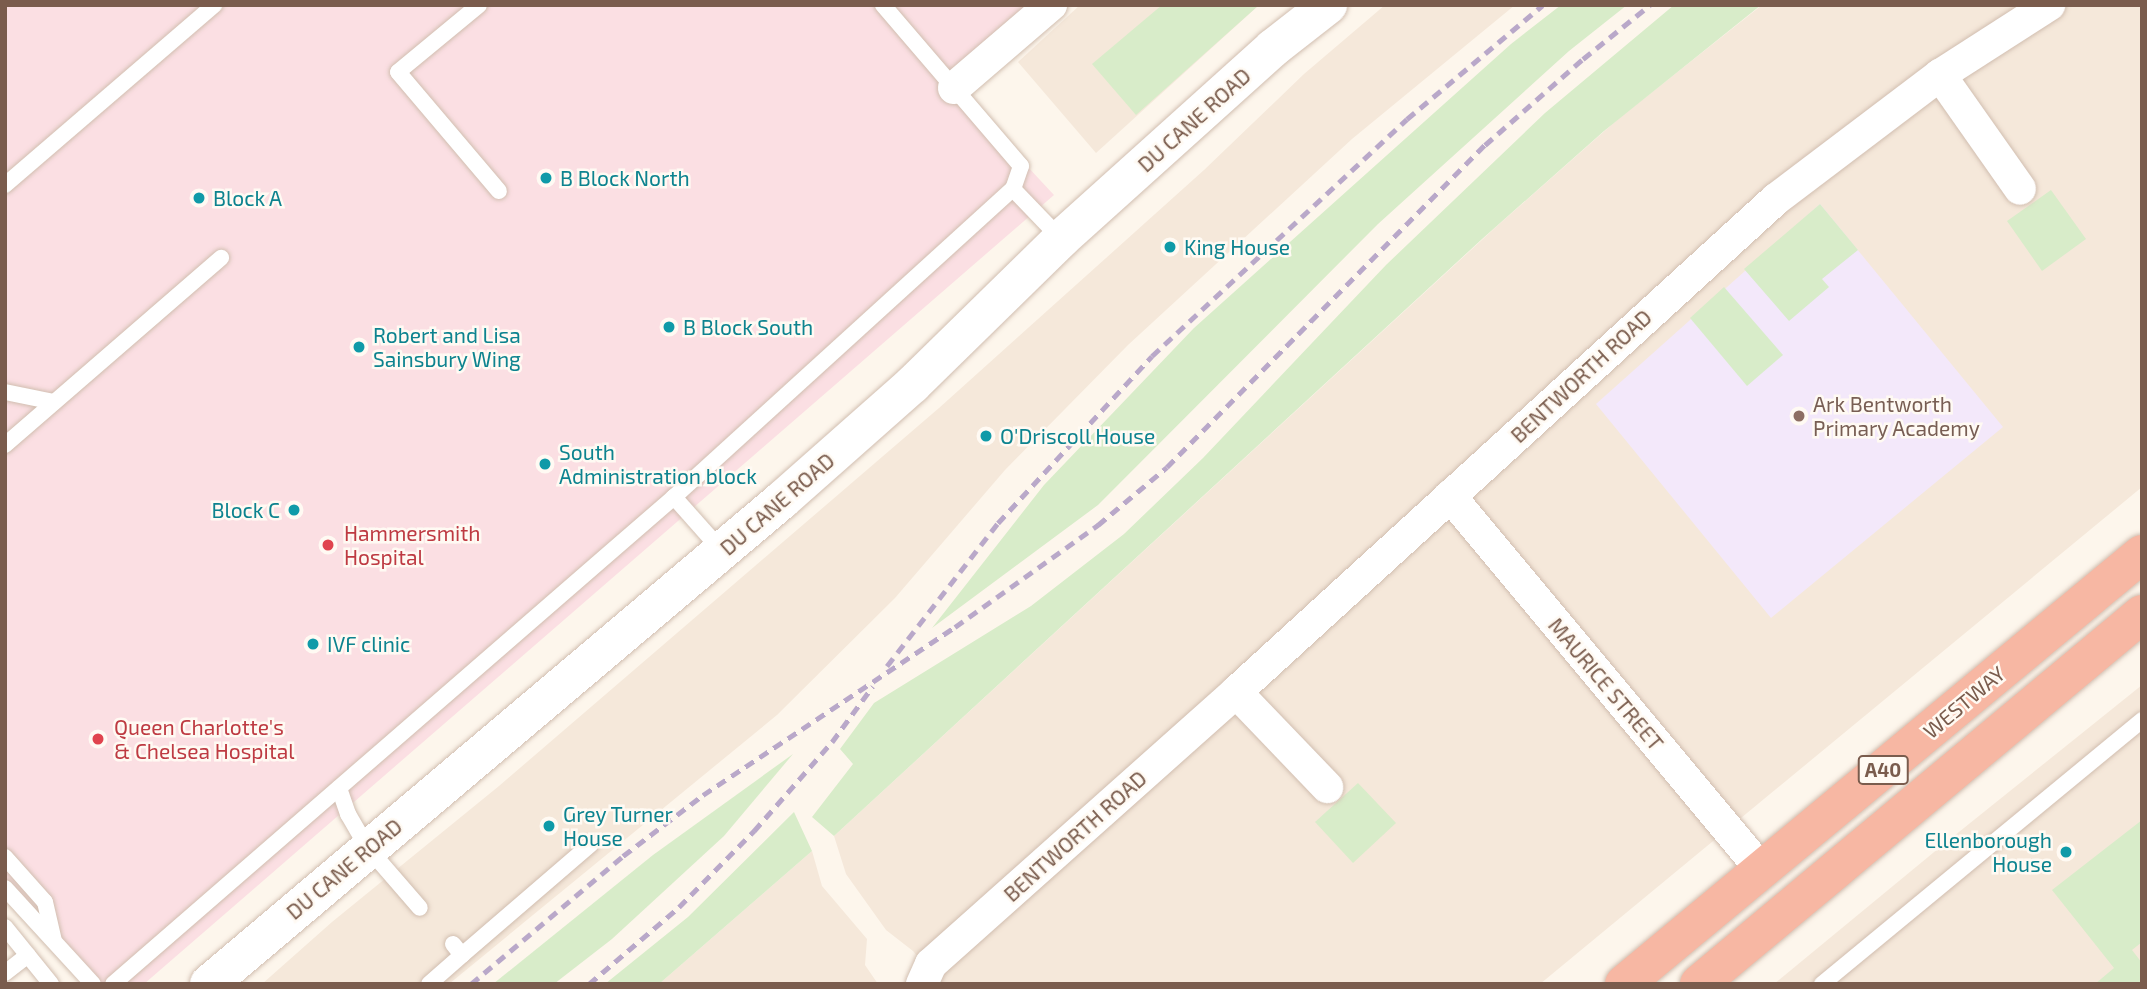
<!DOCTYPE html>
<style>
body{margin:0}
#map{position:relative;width:2147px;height:989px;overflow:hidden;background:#fdf6ec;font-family:"Exo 2",sans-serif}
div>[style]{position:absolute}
.residential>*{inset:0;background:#f5e8da}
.education>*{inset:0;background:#f3e8fa}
.medical>*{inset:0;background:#fbdfe3}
.green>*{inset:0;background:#d8ecc9}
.roads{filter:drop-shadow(0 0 2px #d1beb0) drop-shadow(0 0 2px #d1beb0)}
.lane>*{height:16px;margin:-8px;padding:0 8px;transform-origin:8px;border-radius:8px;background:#fff}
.street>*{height:32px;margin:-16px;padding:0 16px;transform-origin:16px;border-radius:16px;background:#fff}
.secondary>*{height:38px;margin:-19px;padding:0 19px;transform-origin:19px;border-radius:19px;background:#fff}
.highway>*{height:38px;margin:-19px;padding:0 19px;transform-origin:19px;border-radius:19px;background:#f7b7a3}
.rail>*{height:5px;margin-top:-2.5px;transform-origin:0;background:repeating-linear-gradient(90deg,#b9a8c9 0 10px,transparent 0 17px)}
.dots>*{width:19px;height:19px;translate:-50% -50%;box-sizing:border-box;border:4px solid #fffaf3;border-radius:50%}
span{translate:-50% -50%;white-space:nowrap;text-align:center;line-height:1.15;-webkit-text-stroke:5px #fffaf3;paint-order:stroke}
.shield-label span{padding:2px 5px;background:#fffaf3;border:2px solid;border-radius:5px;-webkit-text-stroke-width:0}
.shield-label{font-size:19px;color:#7a5c4d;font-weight:700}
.street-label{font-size:21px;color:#7a5c4d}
.culture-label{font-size:21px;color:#0d838f}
.left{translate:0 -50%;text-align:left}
.right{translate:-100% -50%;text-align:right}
.education-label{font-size:21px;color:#785e54}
.health-label{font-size:21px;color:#be3a42}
.frame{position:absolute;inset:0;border:7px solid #7a5c4d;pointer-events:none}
</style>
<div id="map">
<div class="residential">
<i style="clip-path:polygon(1080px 5px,1259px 5px,1096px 153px,1018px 62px)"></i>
<i style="clip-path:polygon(1385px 5px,1515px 5px,1352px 139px,1128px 345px,1005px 470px,895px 598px,777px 715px,449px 984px,262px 984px,332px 922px,499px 786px,939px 408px,1204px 170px,1304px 74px)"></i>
<i style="clip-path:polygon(1762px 5px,2142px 5px,2142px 487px,1540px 984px,941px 984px,913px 951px,886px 930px,846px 874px,834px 836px,1497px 226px,1617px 120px)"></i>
<i style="clip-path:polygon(2142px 685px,2142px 984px,1774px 984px,1939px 848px)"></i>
<i style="clip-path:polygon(812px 851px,822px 886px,867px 939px,865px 965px,878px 984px,659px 984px)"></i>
</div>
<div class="education">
<i style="clip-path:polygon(1820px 204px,2003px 427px,1771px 618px,1596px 404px)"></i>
</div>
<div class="medical">
<i style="clip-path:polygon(5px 5px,1052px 5px,955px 89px,1054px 195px,144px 984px,92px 984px,5px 894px)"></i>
</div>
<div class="green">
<i style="clip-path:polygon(1162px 5px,1259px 5px,1136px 115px,1092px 64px)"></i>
<i style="clip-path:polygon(1561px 5px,1627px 5px,1569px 51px,1378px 224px,1098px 505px,932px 628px,1044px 485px,1194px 328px,1511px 44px)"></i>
<i style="clip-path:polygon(1674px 5px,1761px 5px,1604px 131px,1481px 240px,834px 836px,812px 817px,853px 764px,840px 749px,874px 703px,1031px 606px,1124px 534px,1203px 458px,1386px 265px,1545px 113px)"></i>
<i style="clip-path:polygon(2051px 190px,2086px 239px,2042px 271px,2007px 221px)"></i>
<i style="clip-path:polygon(1820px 204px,1858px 250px,1822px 279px,1829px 287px,1789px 321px,1744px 269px)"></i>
<i style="clip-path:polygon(1724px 287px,1783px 355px,1747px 386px,1690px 318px)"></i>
<i style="clip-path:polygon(793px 754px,724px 836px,612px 939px,554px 984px,493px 984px,653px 855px)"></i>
<i style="clip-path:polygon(1358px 783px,1396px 823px,1353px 863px,1315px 822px)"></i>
<i style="clip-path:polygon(794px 812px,812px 851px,659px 984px,605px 984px,688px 917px)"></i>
<i style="clip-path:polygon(2142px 820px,2142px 942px,2132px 950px,2142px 963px,2142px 984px,2095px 984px,2114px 968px,2052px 890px)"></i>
</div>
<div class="roads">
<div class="lane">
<i style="left:479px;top:5px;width:105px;rotate:140.4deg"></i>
<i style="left:398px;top:72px;width:156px;rotate:49.7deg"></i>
<i style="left:883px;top:5px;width:212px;rotate:49.4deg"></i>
<i style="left:1021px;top:166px;width:24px;rotate:109deg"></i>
<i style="left:1013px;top:189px;width:69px;rotate:46.2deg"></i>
<i style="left:5px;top:185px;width:276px;rotate:-40.7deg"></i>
<i style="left:5px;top:392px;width:50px;rotate:11.5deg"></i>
<i style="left:5px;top:445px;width:286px;rotate:-40.9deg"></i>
<i style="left:674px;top:497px;width:72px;rotate:48.4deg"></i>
<i style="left:339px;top:788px;width:28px;rotate:71deg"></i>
<i style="left:348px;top:814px;width:39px;rotate:60deg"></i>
<i style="left:368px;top:848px;width:79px;rotate:49.1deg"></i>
<i style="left:5px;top:857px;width:60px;rotate:48.4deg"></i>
<i style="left:45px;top:902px;width:39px;rotate:77deg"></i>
<i style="left:5px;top:888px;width:130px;rotate:47.5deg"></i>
<i style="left:5px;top:927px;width:73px;rotate:51.1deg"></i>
<i style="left:453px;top:944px;width:14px;rotate:51deg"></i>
<i style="left:462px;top:955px;width:169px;rotate:-40.7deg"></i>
<i style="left:5px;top:973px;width:29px;rotate:-38deg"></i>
<i style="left:113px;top:984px;width:743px;rotate:-40.96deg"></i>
<i style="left:674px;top:497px;width:458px;rotate:-42.3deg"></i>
<i style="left:429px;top:984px;width:44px;rotate:-41.3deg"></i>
<i style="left:1822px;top:984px;width:415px;rotate:-39.5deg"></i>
</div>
<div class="street">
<i style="left:1940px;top:75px;width:139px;rotate:54.9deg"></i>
<i style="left:954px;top:88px;width:128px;rotate:-40.6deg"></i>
<i style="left:1450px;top:496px;width:487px;rotate:50.2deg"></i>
<i style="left:1236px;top:692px;width:132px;rotate:46.2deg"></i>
<i style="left:922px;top:984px;width:22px;rotate:-66deg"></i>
<i style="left:931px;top:964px;width:409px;rotate:-41.7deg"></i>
<i style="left:1236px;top:692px;width:731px;rotate:-42.39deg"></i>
<i style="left:1776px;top:199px;width:206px;rotate:-37.1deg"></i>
<i style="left:1940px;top:75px;width:130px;rotate:-32.7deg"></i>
</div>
<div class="secondary">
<i style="left:209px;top:984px;width:750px;rotate:-40.19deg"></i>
<i style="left:782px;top:500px;width:174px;rotate:-41.5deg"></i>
<i style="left:912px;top:385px;width:209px;rotate:-44.4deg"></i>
<i style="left:1061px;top:239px;width:285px;rotate:-42deg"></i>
<i style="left:1273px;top:48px;width:70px;rotate:-38deg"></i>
</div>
<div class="highway">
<i style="left:1624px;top:984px;width:673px;rotate:-39.7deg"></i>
<i style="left:1699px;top:984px;width:577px;rotate:-39.87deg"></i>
</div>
</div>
<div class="rail">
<i style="left:887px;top:666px;width:181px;rotate:-52.2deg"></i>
<i style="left:998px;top:523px;width:227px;rotate:-47.3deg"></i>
<i style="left:1152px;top:356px;width:348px;rotate:-42.9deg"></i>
<i style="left:1407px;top:119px;width:177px;rotate:-40deg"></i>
<i style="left:471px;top:984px;width:199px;rotate:-40.1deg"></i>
<i style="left:623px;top:856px;width:101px;rotate:-37.3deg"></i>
<i style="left:703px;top:795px;width:303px;rotate:-33.7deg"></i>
<i style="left:955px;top:627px;width:176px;rotate:-35.5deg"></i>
<i style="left:1098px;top:525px;width:90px;rotate:-40deg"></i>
<i style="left:1167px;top:467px;width:453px;rotate:-45.4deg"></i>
<i style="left:1485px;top:145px;width:130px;rotate:-41.3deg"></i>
<i style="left:1583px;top:59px;width:86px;rotate:-38.9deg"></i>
<i style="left:589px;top:984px;width:118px;rotate:-40.5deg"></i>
<i style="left:679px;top:907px;width:107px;rotate:-45.4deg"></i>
<i style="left:754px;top:831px;width:118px;rotate:-48.8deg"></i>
<i style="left:832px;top:742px;width:69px;rotate:-53.8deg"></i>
</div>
<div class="dots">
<i style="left:546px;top:178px;background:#0f9aa8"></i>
<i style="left:199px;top:198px;background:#0f9aa8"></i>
<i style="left:1170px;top:247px;background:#0f9aa8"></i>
<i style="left:669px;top:327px;background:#0f9aa8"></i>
<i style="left:359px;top:347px;background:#0f9aa8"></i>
<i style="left:1799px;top:416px;background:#8d6e63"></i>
<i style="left:986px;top:436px;background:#0f9aa8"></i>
<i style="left:545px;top:464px;background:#0f9aa8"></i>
<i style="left:294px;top:510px;background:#0f9aa8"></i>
<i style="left:328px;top:545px;background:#e0444e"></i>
<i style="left:313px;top:644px;background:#0f9aa8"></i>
<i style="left:98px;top:739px;background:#e0444e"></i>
<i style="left:549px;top:826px;background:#0f9aa8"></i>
<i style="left:2066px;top:852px;background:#0f9aa8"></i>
</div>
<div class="shield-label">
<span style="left:1883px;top:770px">A40</span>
</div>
<div class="street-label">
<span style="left:1194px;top:120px;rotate:-42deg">DU CANE ROAD</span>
<span style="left:1581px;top:376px;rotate:-43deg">BENTWORTH ROAD</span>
<span style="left:777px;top:504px;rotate:-41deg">DU CANE ROAD</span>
<span style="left:1606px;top:684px;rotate:50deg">MAURICE STREET</span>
<span style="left:1964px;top:702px;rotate:-40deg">WESTWAY</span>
<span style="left:1075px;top:836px;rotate:-42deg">BENTWORTH ROAD</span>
<span style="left:344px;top:869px;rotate:-40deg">DU CANE ROAD</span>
</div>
<div class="culture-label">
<span class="left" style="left:560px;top:178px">B Block North</span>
<span class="left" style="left:213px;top:198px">Block A</span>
<span class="left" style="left:1184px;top:247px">King House</span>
<span class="left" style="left:683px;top:327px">B Block South</span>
<span class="left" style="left:373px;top:347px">Robert and Lisa<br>Sainsbury Wing</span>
<span class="left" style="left:1000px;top:436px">O'Driscoll House</span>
<span class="left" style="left:559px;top:464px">South<br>Administration block</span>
<span class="right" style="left:280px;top:510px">Block C</span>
<span class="left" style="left:327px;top:644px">IVF clinic</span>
<span class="left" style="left:563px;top:826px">Grey Turner<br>House</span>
<span class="right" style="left:2052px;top:852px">Ellenborough<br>House</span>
</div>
<div class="education-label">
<span class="left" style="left:1813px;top:416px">Ark Bentworth<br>Primary Academy</span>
</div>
<div class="health-label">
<span class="left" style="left:344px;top:545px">Hammersmith<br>Hospital</span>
<span class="left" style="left:114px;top:739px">Queen Charlotte's<br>&amp; Chelsea Hospital</span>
</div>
<div class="frame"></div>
</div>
